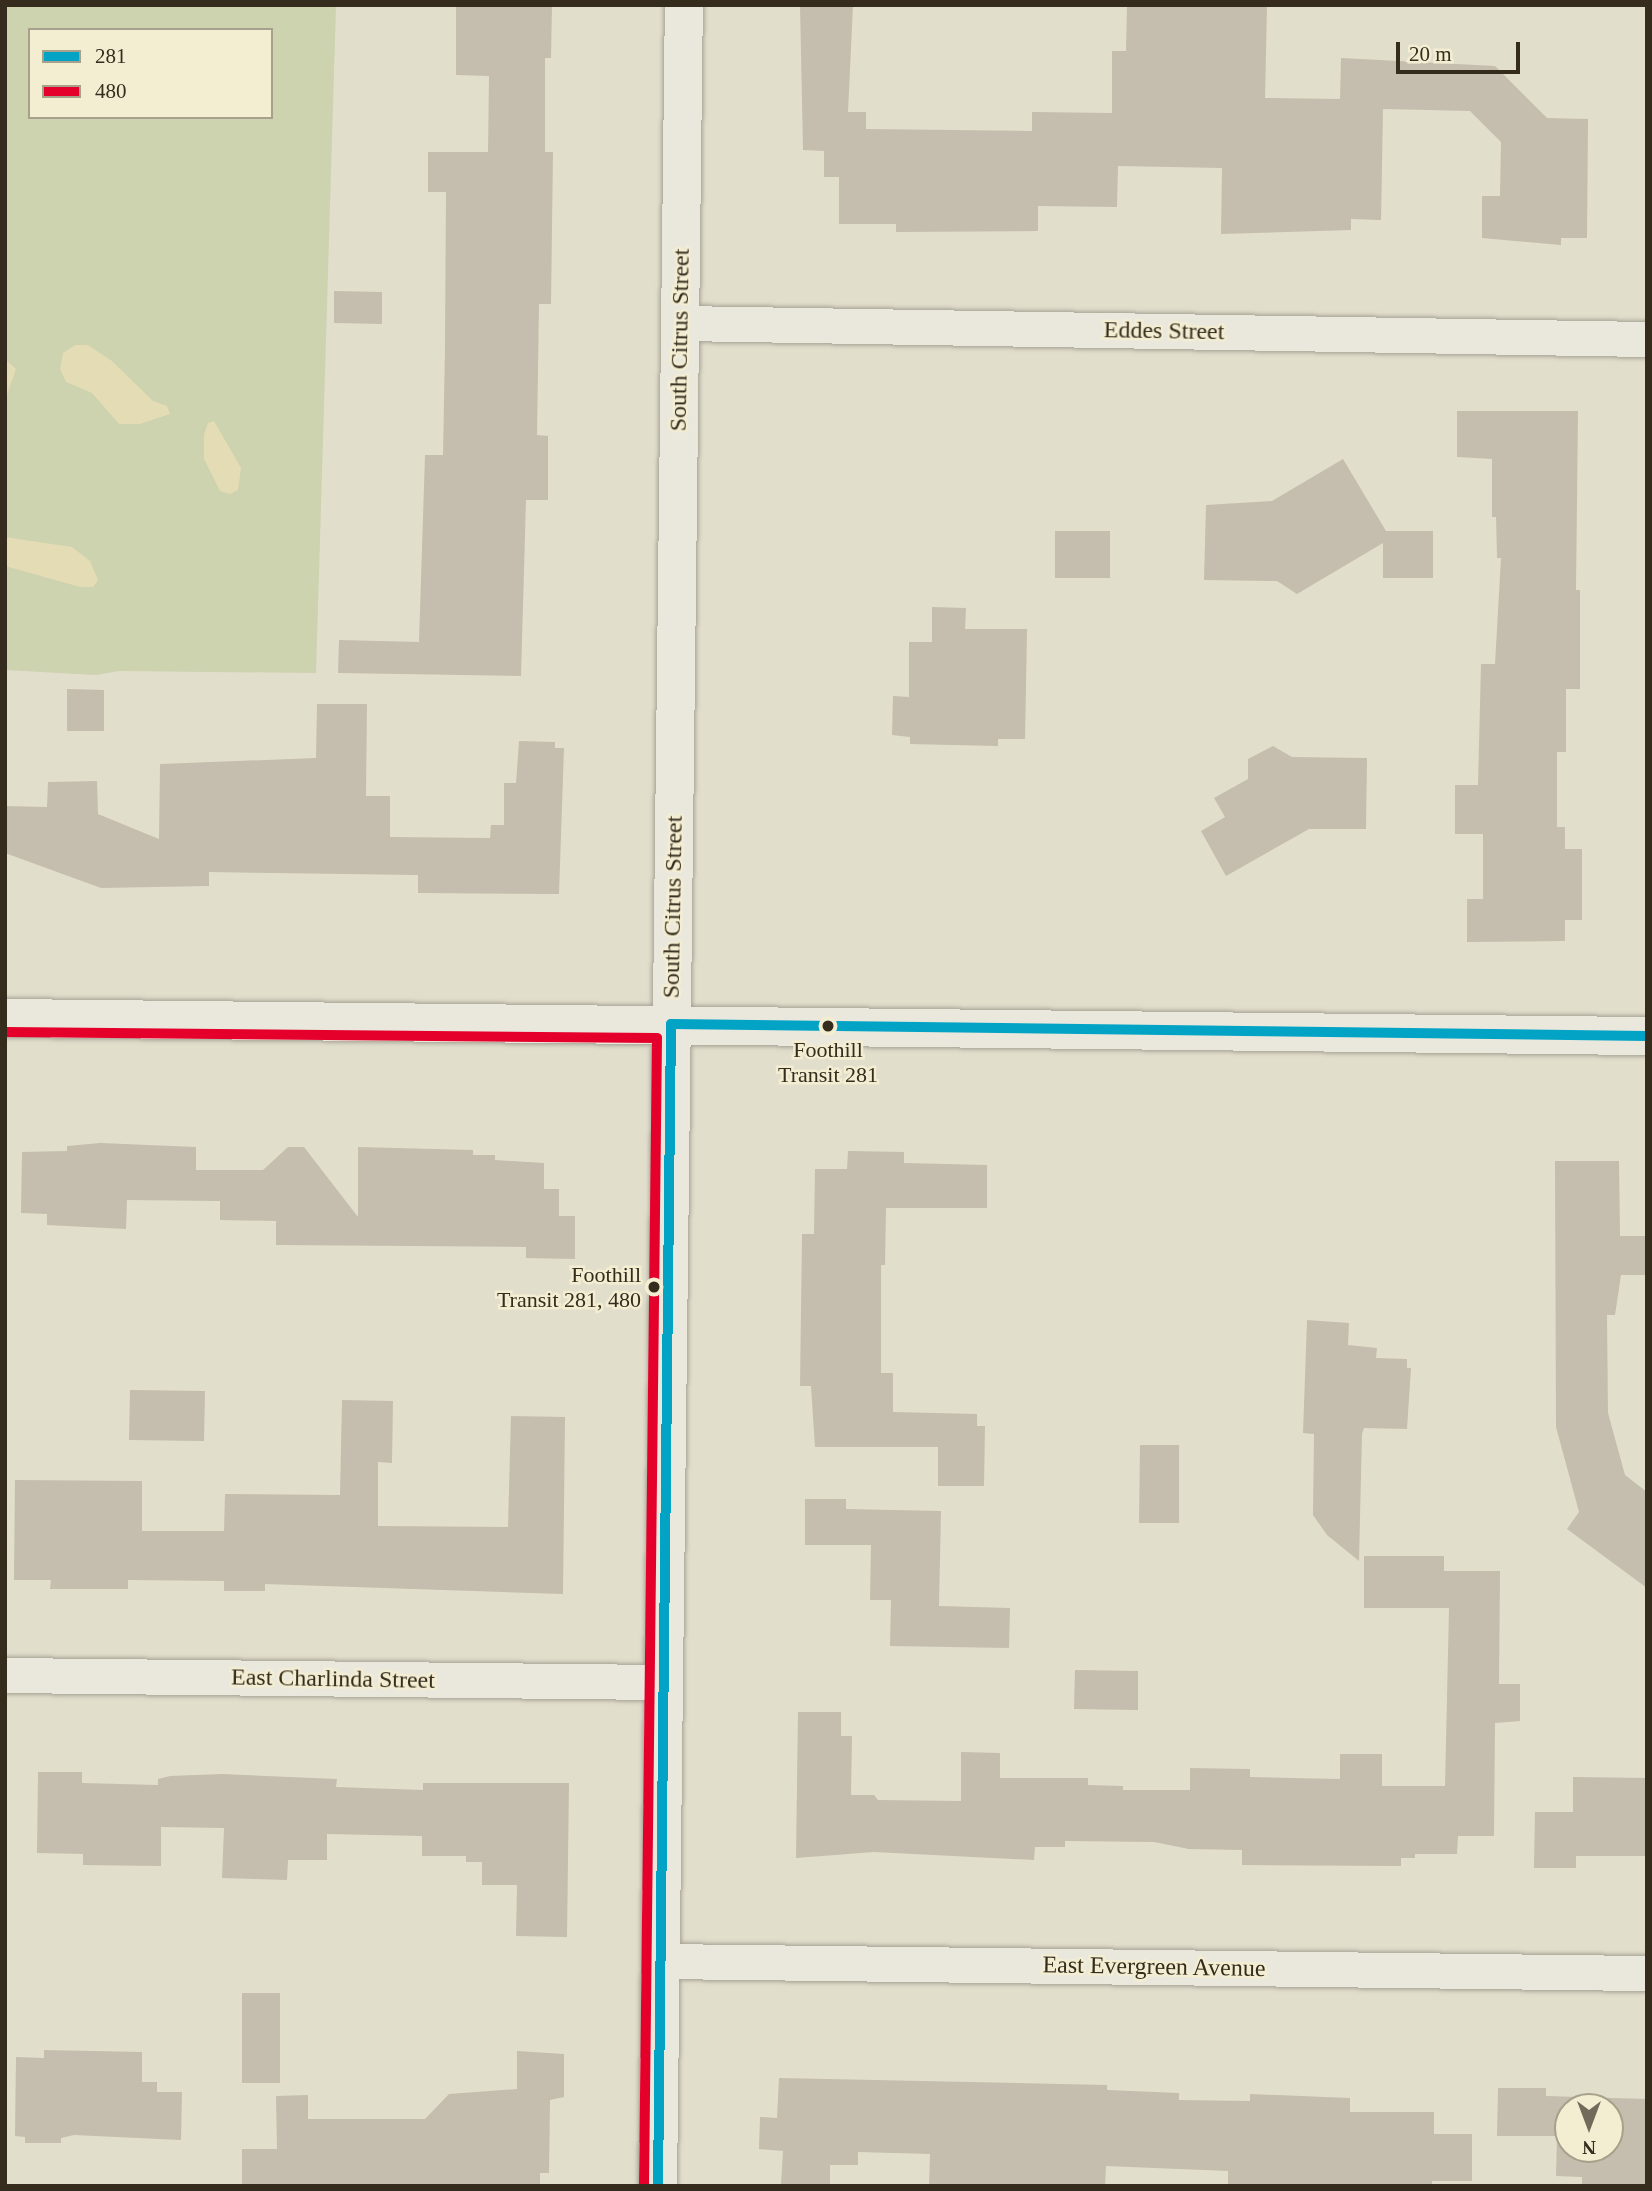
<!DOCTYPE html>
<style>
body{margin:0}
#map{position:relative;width:1652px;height:2191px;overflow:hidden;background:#e2decc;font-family:Georgia,serif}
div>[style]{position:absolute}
.green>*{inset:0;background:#cdd2af}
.sand>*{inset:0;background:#e4dcb5}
.building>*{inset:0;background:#c5bdad}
.roads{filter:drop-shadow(0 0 2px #a7a395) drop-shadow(0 0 2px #a7a395)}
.street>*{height:35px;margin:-17.5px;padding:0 17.5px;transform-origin:17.5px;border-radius:17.5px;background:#eae8dd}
.secondary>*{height:38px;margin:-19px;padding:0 19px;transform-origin:19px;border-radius:19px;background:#eae8dd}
.bus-1>*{height:10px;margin:-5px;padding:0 5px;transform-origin:5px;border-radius:5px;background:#03a3c5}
.bus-2>*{height:10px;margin:-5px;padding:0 5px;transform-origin:5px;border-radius:5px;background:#e4002b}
.dots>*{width:19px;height:19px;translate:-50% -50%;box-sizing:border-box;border:4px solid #f3edd2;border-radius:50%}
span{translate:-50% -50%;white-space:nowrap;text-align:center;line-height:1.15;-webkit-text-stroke:5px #f3edd2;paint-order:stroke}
.bus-label{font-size:22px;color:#352c1e}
.right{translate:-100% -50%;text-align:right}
.street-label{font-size:24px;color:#352c1e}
.frame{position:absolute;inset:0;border:7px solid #352c1e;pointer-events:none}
.legend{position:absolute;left:28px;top:28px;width:245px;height:91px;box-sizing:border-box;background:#f3edd2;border:2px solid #a7a08a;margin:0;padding:9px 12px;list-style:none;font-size:21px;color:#352c1e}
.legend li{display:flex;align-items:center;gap:14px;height:35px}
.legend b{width:35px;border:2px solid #a7a08a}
.north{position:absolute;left:1554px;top:2093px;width:70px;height:70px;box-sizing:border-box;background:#f3edd2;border:2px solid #a7a08a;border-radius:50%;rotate:180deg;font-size:19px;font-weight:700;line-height:28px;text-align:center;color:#352c1e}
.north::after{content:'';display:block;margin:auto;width:24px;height:32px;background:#726a5b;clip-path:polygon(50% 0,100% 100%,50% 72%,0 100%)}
.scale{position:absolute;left:1396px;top:42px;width:124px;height:32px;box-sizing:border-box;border:4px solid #352c1e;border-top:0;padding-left:9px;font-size:21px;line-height:24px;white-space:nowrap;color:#352c1e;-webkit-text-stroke:5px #f3edd2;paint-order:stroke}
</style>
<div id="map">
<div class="green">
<i style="clip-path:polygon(evenodd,5px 5px,336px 5px,316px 673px,119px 671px,96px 675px,5px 670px,5px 5px,30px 30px,271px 30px,271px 117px,30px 117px,30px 30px)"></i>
</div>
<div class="sand">
<i style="clip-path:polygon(88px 345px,112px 361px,153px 401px,167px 406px,170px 414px,140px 424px,119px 424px,92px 393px,66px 382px,60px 369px,63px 353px,75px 345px)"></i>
<i style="clip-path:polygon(5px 359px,16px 369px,5px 400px)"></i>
<i style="clip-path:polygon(214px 421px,241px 468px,238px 490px,230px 494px,220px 491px,204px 459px,204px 435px,208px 423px)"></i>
<i style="clip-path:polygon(5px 537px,72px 547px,90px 561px,98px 580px,93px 587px,80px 587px,5px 566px)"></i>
</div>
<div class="building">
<i style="clip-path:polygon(456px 5px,552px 5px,551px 58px,545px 58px,545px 152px,553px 152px,551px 304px,539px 304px,537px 435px,548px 436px,548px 500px,526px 500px,521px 676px,338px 673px,339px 640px,419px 642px,425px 455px,443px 455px,445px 348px,446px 192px,428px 192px,428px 152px,488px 152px,489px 76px,456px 75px)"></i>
<i style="clip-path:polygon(800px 5px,853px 5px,848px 112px,866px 112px,866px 129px,1032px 131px,1032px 112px,1112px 113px,1112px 51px,1126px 51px,1127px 5px,1267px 5px,1265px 98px,1340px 99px,1341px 58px,1495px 66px,1547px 118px,1588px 119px,1587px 238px,1561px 238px,1561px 245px,1482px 238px,1482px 196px,1500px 196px,1501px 142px,1470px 111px,1383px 109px,1381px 220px,1351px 219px,1351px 230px,1221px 234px,1222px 168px,1118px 166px,1117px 207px,1038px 206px,1038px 231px,896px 232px,896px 224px,839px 224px,839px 177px,824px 177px,824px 151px,803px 150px)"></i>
<i style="clip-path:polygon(334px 291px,382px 292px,382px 324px,334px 323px)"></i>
<i style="clip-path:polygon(1457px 411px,1578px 411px,1576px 590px,1580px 590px,1580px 689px,1566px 689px,1566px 752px,1557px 752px,1557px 827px,1565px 827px,1565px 849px,1582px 849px,1582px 920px,1565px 920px,1565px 941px,1467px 942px,1467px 899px,1483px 899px,1483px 834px,1455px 834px,1455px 785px,1478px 785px,1481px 664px,1495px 664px,1501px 558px,1497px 558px,1496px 517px,1492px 517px,1492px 459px,1457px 457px)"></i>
<i style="clip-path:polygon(1343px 459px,1386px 531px,1433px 531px,1433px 578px,1383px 578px,1383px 543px,1297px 594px,1277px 581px,1204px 580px,1206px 505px,1272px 501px)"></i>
<i style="clip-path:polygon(1055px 531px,1110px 531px,1110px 578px,1055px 578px)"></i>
<i style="clip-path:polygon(932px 607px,966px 608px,965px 629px,1027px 629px,1025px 739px,998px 739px,998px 746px,910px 744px,910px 737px,892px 735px,893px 696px,909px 697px,909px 642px,932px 642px)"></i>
<i style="clip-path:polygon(67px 689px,104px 690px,104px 731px,67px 731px)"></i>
<i style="clip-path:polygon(317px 704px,367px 704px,366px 796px,390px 796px,390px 837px,490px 838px,491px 825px,504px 825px,504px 783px,516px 783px,519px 741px,555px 742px,555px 748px,564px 748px,559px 894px,418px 893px,418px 875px,209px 872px,209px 886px,101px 888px,5px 853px,5px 806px,47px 807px,48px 782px,97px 781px,98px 814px,159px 839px,160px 764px,316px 758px)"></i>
<i style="clip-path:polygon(1273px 746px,1292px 757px,1367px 758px,1366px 829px,1309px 829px,1226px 876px,1201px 831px,1225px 817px,1214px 798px,1248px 779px,1248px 759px)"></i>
<i style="clip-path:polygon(100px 1143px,196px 1147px,196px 1170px,263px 1170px,288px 1147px,304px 1147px,358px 1217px,358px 1147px,473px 1150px,473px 1155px,495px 1155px,495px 1160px,544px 1163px,544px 1189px,559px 1189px,559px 1216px,575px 1216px,575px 1259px,526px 1258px,526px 1247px,276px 1245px,276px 1221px,220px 1220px,220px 1201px,127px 1200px,126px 1229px,47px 1225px,47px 1214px,21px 1213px,22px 1152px,67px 1151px,67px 1146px)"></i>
<i style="clip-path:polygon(848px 1151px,904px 1152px,904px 1163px,987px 1165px,987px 1208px,886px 1208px,885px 1265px,881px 1265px,881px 1373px,893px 1373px,893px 1412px,977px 1414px,977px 1426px,985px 1426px,984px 1486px,938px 1486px,938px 1447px,815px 1447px,811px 1386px,800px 1386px,802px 1234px,814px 1234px,815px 1169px,847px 1169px)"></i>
<i style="clip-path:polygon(1555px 1161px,1619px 1161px,1620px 1236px,1647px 1236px,1647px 1275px,1621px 1275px,1615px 1315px,1607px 1315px,1608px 1413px,1625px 1475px,1647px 1492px,1647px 1588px,1567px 1529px,1579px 1512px,1556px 1427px)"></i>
<i style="clip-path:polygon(1307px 1320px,1349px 1323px,1348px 1345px,1377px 1348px,1376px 1358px,1407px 1359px,1407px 1368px,1411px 1368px,1407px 1429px,1364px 1428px,1362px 1434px,1359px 1561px,1327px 1535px,1313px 1515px,1314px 1434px,1303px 1433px)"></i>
<i style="clip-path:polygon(130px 1390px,205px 1391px,204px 1441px,129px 1440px)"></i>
<i style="clip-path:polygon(342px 1400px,393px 1401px,392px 1463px,378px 1462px,378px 1526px,508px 1527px,511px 1416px,565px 1417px,563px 1594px,265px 1584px,265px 1591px,224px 1591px,224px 1581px,128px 1580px,128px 1589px,50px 1589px,51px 1580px,14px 1580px,15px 1480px,142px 1481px,142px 1531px,224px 1531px,225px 1494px,340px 1495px)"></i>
<i style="clip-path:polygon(1140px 1445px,1179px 1445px,1179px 1523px,1139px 1523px)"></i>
<i style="clip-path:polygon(805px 1499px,846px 1499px,846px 1509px,941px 1511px,939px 1606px,1010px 1608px,1009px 1648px,890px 1646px,891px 1600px,870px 1600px,871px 1545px,805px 1545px)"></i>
<i style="clip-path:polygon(1364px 1556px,1444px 1556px,1444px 1571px,1500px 1571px,1499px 1684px,1520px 1684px,1520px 1721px,1495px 1723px,1494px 1836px,1458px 1836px,1457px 1854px,1415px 1854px,1415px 1858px,1401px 1858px,1401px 1866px,1242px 1865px,1242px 1850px,1189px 1849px,1154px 1842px,1065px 1841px,1065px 1847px,1035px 1847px,1034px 1860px,874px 1852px,796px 1858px,798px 1712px,841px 1712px,841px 1736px,852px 1736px,851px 1795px,874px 1795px,878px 1800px,961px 1801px,961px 1752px,1000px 1753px,1000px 1778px,1088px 1778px,1088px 1785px,1123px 1786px,1123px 1790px,1190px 1790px,1190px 1768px,1250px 1769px,1250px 1777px,1340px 1779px,1340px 1754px,1382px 1754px,1382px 1786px,1445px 1786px,1449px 1608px,1364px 1608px)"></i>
<i style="clip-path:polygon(1075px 1670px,1138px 1671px,1138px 1710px,1074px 1709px)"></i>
<i style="clip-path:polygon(38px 1772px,82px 1772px,82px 1783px,158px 1785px,158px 1779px,170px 1776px,222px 1774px,337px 1779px,336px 1787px,423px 1790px,423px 1783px,569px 1783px,567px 1937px,516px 1936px,517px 1885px,482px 1885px,482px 1862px,466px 1862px,466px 1856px,422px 1856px,422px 1836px,327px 1834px,327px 1860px,288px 1860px,287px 1880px,222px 1878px,224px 1828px,161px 1827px,161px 1866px,83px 1865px,83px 1854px,37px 1853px)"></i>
<i style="clip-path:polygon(1573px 1777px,1647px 1778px,1647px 1856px,1576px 1856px,1576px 1868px,1534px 1868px,1535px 1812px,1573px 1812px)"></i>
<i style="clip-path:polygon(242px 1993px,280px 1993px,280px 2083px,242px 2083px)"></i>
<i style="clip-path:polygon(44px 2050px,142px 2052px,142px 2082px,157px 2082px,157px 2092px,182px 2092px,181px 2140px,74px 2135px,61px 2138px,61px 2143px,25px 2143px,25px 2137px,15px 2136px,16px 2057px,44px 2058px)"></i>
<i style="clip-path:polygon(517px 2051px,564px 2054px,564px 2097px,550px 2100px,549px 2173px,540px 2173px,540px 2186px,242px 2186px,242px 2149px,277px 2149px,276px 2096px,308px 2095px,308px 2119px,425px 2119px,449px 2094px,517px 2089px)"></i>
<i style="clip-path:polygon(779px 2078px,1107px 2085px,1107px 2090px,1179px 2093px,1179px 2100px,1250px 2101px,1250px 2094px,1350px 2098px,1350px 2112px,1434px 2112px,1434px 2134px,1472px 2134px,1472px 2181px,1432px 2181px,1432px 2186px,1228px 2186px,1228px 2171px,1106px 2166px,1105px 2186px,929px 2186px,930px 2154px,858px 2152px,858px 2165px,830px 2165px,830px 2186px,781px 2185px,783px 2151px,759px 2149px,760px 2117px,777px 2118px)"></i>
<i style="clip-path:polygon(evenodd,1498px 2088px,1546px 2088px,1546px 2096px,1647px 2099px,1647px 2186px,1582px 2186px,1582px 2177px,1556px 2176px,1557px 2136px,1497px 2136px,1498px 2088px,1568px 2107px,1610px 2107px,1610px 2149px,1568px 2149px,1568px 2107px)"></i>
</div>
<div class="roads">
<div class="street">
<i style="left:681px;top:323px;width:966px;rotate:0.95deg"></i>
<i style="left:5px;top:1675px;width:657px;rotate:0.61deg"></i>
<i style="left:661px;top:1961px;width:986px;rotate:0.7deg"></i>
</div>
<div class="secondary">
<i style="left:5px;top:1018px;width:1642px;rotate:0.63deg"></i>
<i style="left:658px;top:2186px;width:2181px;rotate:-89.32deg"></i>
</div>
</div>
<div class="bus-1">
<i style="left:658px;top:2186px;width:1162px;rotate:-89.36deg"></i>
<i style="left:671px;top:1024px;width:976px;rotate:0.7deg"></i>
</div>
<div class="bus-2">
<i style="left:5px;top:1032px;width:652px;rotate:0.53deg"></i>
<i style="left:657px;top:1038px;width:1148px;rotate:90.65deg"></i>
</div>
<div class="dots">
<i style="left:828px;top:1026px;background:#352c1e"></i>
<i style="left:654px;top:1287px;background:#352c1e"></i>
</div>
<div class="bus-label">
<span style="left:828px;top:1062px">Foothill<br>Transit 281</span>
<span class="right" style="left:641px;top:1287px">Foothill<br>Transit 281, 480</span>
</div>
<div class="street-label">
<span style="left:1164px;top:331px;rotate:1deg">Eddes Street</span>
<span style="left:680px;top:340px;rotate:-89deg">South Citrus Street</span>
<span style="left:673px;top:907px;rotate:-89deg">South Citrus Street</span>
<span style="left:333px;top:1679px;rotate:1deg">East Charlinda Street</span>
<span style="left:1154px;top:1967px;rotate:1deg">East Evergreen Avenue</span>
</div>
<div class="frame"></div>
<ul class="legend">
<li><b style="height:9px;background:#03a3c5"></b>281</li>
<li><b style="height:9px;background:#e4002b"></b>480</li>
</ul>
<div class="north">N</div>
<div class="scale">20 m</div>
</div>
